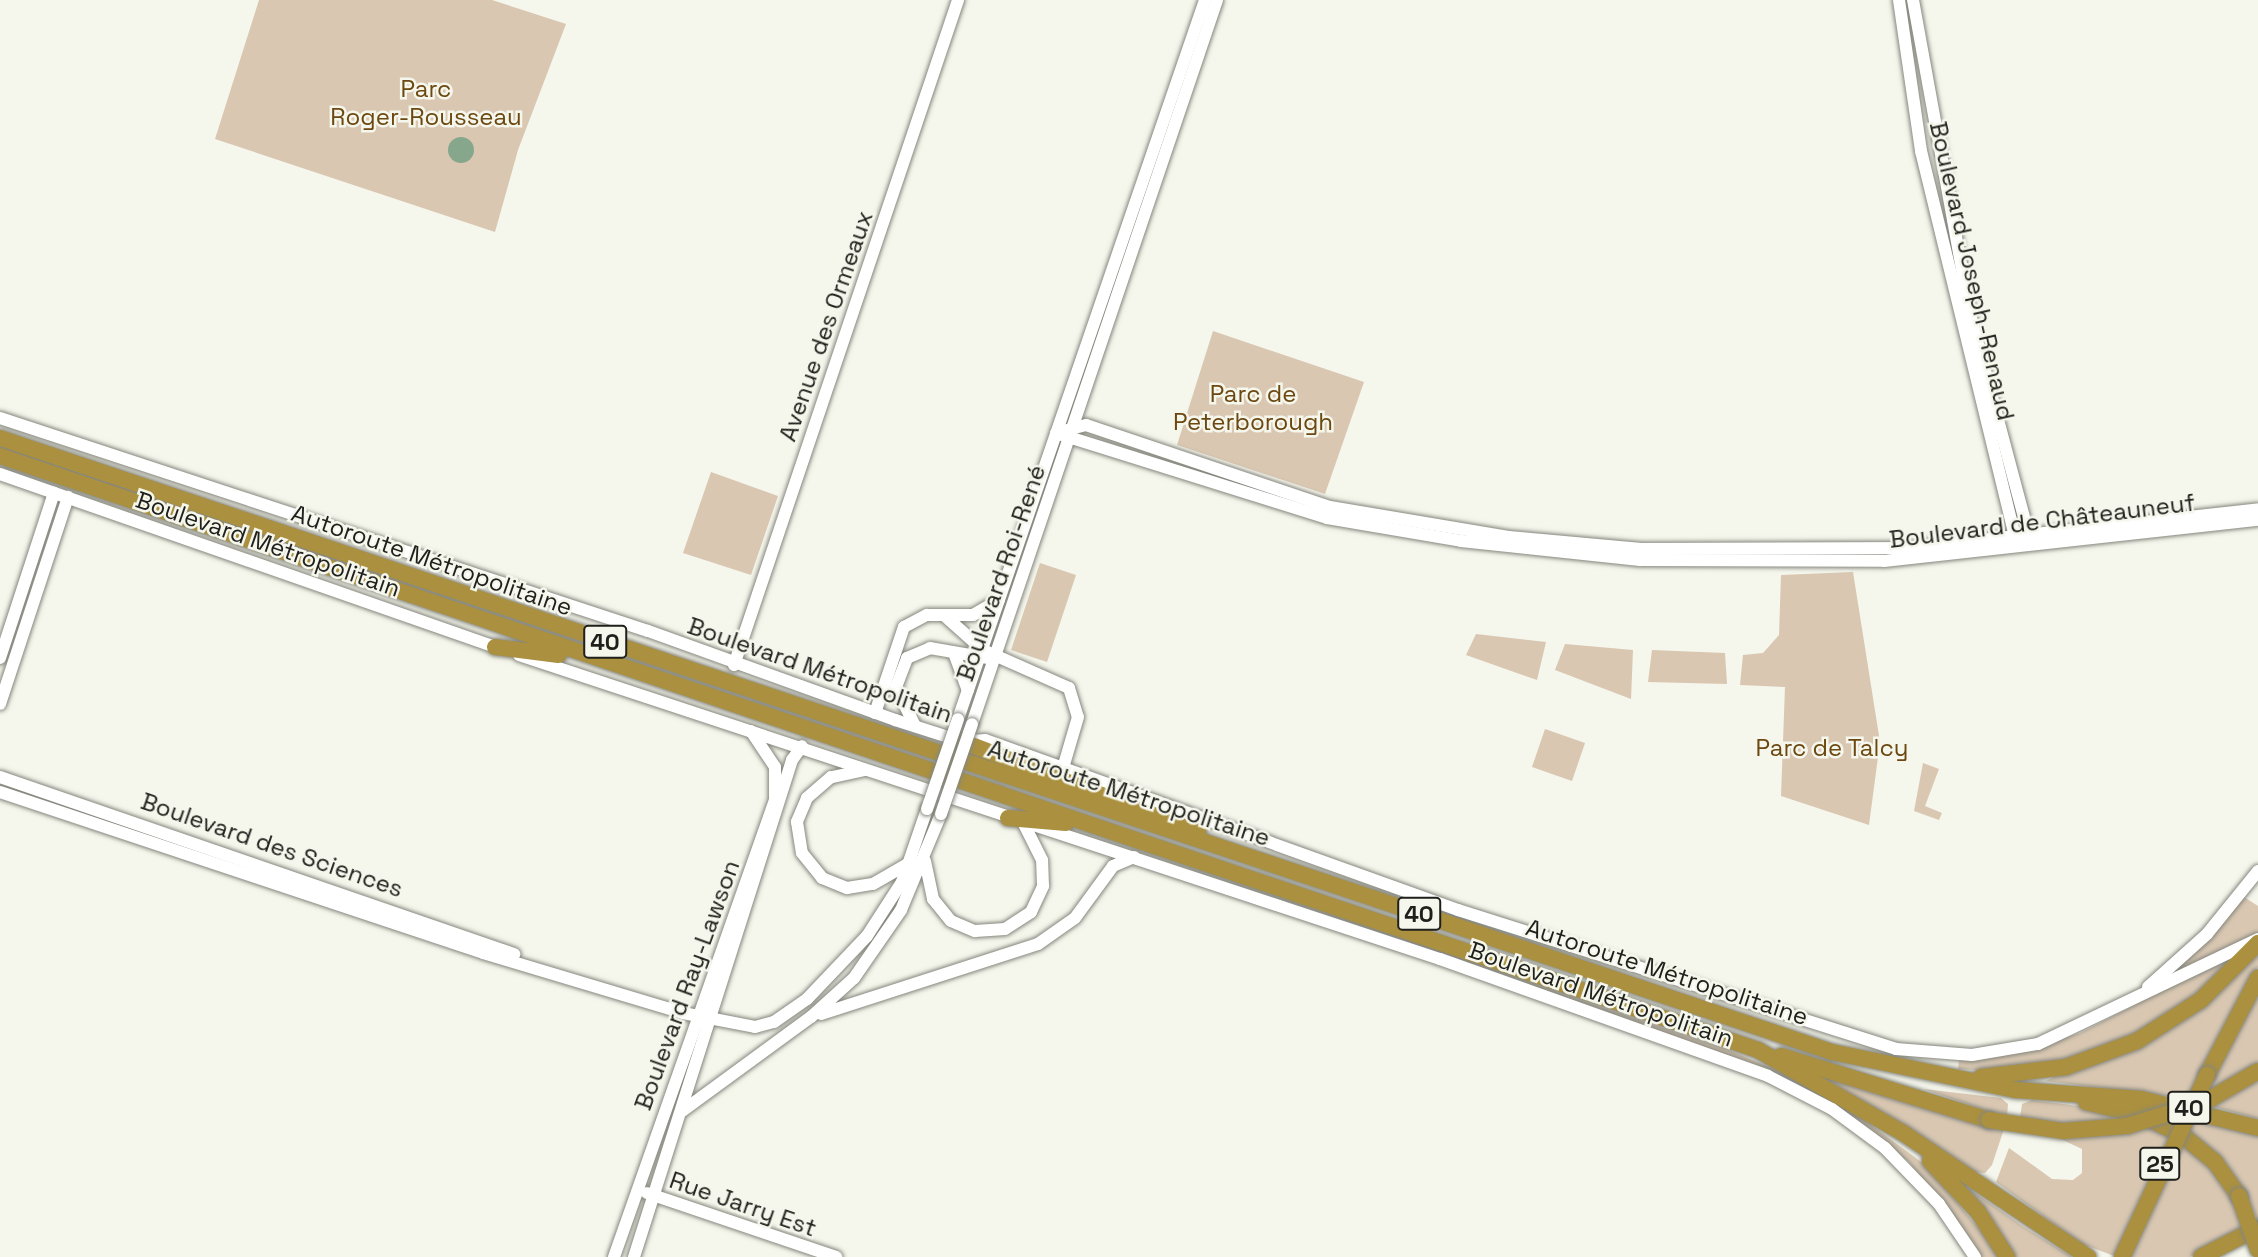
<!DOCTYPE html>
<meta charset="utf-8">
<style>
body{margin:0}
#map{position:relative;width:2258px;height:1257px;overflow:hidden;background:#f5f6ec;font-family:"Space Grotesk",sans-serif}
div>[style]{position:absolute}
.green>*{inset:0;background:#d9c7b2}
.water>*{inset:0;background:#86a78c}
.round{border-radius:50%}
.roads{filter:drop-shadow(0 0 2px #85867d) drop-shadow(0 0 2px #85867d)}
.secondary>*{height:12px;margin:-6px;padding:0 6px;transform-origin:6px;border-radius:6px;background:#fff}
.highway>*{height:16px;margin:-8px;padding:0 8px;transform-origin:8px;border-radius:8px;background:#aa903f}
.bridges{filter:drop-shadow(0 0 2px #85867d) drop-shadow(0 0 2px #85867d)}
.secondary-bridge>*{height:12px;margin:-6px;padding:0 6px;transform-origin:6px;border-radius:6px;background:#fff}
.highway-bridge>*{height:16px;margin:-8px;padding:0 8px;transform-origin:8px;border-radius:8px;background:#aa903f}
span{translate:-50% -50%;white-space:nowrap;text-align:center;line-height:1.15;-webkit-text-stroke:5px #f5f6ec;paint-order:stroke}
.shield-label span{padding:2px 5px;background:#f5f6ec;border:2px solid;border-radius:5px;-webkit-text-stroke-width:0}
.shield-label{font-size:23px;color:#1f1f1b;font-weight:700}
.park-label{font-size:24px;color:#6c4811}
.street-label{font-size:24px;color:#1f1f1b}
</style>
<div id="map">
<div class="green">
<i style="clip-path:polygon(259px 0,492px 0,566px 24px,518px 150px,495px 232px,215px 139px)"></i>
<i style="clip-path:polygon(1213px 331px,1364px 382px,1325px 494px,1177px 445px)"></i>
<i style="clip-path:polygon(711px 472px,778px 496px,751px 575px,683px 553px)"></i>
<i style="clip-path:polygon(1040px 563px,1076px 575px,1047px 662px,1011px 650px)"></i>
<i style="clip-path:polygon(1853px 572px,1880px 742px,1869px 825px,1781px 796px,1785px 687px,1740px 685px,1743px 655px,1763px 653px,1779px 635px,1781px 575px)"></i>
<i style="clip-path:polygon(1476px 634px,1546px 642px,1537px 680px,1466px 655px)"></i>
<i style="clip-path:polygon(1565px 644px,1633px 650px,1631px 699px,1555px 670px)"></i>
<i style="clip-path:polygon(1652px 650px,1725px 653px,1727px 684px,1648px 682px)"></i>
<i style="clip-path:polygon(1545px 729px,1585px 743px,1572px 781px,1532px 767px)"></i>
<i style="clip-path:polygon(1923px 763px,1939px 769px,1925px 806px,1942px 813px,1939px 820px,1914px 811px)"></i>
<i style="clip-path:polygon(2244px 897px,2258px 906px,2258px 933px,2174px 973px)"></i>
<i style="clip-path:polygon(2247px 948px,2215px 981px,2153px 1026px,2078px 1059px,1997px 1071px,1958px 1069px,1959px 1060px,2020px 1053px,2080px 1033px)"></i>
<i style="clip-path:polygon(2258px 952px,2258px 967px,2188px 1099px,2046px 1081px,2215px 995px)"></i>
<i style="clip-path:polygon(1501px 974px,1729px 1050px,1778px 1071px,1851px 1110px,1928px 1167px,2002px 1257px,1982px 1257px,1909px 1162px,1809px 1088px)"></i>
<i style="clip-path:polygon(2258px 991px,2258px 1063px,2202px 1097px)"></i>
<i style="clip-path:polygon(1822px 1076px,2004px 1129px,1992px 1165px,1985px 1173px,1974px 1172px)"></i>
<i style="clip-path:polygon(2258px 1078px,2258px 1119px,2211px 1106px)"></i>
<i style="clip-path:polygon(1924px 1089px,2001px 1098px,2008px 1104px,2007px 1118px)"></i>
<i style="clip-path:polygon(2032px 1100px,2102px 1109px,2136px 1118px,2049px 1124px,2020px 1117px,2022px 1104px)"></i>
<i style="clip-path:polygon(2191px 1118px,2258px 1136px,2258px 1221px,2245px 1193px,2185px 1130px)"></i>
<i style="clip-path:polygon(2156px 1125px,2170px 1133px,2117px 1257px,2082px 1244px,1996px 1182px,2009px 1148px,2052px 1179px,2073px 1180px,2082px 1173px,2082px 1149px,2054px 1136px)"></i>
<i style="clip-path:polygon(2180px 1139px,2215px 1170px,2247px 1225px,2190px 1257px,2129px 1257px)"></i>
<i style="clip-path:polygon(1968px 1188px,2024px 1227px,2072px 1257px,2015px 1257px)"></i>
</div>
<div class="water">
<i class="round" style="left:448px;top:137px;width:26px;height:26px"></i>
</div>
<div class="roads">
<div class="secondary">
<i style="left:1899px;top:0;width:153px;rotate:81.7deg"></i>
<i style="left:1921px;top:151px;width:406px;rotate:76.3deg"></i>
<i style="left:1913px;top:0;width:323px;rotate:79.7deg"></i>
<i style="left:1971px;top:318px;width:233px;rotate:75.1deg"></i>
<i style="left:0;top:418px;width:682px;rotate:18.2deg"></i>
<i style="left:648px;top:631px;width:263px;rotate:19.8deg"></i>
<i style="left:895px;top:720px;width:69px;rotate:17.7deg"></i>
<i style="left:961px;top:741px;width:24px;rotate:-2deg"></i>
<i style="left:985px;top:740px;width:503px;rotate:19.77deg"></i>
<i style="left:1458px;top:910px;width:460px;rotate:17.6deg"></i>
<i style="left:1896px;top:1049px;width:76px;rotate:4.5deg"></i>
<i style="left:1972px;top:1055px;width:67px;rotate:-9.5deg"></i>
<i style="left:2038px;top:1044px;width:244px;rotate:-25.5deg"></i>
<i style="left:1056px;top:433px;width:31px;rotate:-15deg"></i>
<i style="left:1086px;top:425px;width:257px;rotate:18.6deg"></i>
<i style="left:1330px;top:507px;width:181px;rotate:9.5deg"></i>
<i style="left:1509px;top:537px;width:133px;rotate:5.2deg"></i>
<i style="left:1641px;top:549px;width:266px;rotate:-0.2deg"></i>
<i style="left:1907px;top:548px;width:353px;rotate:-6.3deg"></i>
<i style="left:1059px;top:434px;width:281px;rotate:17.4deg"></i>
<i style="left:1327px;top:518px;width:136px;rotate:9.7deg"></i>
<i style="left:1461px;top:541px;width:180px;rotate:6.1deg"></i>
<i style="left:1640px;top:560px;width:244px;rotate:0.2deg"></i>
<i style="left:1884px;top:561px;width:376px;rotate:-6.3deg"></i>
<i style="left:0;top:474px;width:531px;rotate:19.25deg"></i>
<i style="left:946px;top:617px;width:50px;rotate:41.7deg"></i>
<i style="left:983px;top:650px;width:94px;rotate:23.8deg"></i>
<i style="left:1069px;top:688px;width:30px;rotate:73deg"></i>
<i style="left:1078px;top:717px;width:53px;rotate:106.4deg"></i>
<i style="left:954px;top:653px;width:40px;rotate:69.8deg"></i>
<i style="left:519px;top:655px;width:970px;rotate:18.27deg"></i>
<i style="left:1440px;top:959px;width:348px;rotate:19.6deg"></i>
<i style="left:1768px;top:1076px;width:72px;rotate:27.3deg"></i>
<i style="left:1832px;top:1109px;width:66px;rotate:36.3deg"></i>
<i style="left:1885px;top:1148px;width:78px;rotate:46deg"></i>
<i style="left:1939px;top:1204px;width:64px;rotate:55.8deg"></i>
<i style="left:0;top:658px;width:174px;rotate:-71.9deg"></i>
<i style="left:734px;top:665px;width:702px;rotate:-71.38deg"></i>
<i style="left:0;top:704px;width:218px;rotate:-71.8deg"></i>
<i style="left:875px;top:713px;width:91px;rotate:-71.4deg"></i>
<i style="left:904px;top:627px;width:26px;rotate:-28deg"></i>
<i style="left:927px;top:615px;width:46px"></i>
<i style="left:973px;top:615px;width:30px;rotate:-30deg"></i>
<i style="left:958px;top:719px;width:760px;rotate:-71.04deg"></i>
<i style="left:972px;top:724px;width:764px;rotate:-71.3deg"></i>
<i style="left:915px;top:726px;width:43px;rotate:-116deg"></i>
<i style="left:896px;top:687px;width:31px;rotate:-69deg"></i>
<i style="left:907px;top:658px;width:25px;rotate:-23deg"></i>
<i style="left:930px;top:648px;width:59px;rotate:9.8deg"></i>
<i style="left:865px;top:770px;width:35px;rotate:168deg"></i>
<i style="left:831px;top:777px;width:32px;rotate:139deg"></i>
<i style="left:807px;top:798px;width:26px;rotate:113deg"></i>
<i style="left:797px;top:822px;width:31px;rotate:81deg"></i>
<i style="left:802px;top:853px;width:32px;rotate:51deg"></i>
<i style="left:822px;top:878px;width:27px;rotate:22deg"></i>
<i style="left:847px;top:888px;width:26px;rotate:-9deg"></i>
<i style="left:873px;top:884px;width:39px;rotate:-30deg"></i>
<i style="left:0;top:777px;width:544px;rotate:19deg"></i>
<i style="left:0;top:792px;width:509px;rotate:18.43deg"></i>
<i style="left:483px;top:953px;width:209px;rotate:16.7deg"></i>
<i style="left:683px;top:1013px;width:73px;rotate:11deg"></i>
<i style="left:755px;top:1027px;width:20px;rotate:-15deg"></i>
<i style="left:774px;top:1022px;width:40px;rotate:-34.9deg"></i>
<i style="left:807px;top:999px;width:87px;rotate:-46.4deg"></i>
<i style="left:867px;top:936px;width:64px;rotate:-57.1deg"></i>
<i style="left:902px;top:882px;width:77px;rotate:-71.1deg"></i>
<i style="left:925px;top:861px;width:39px;rotate:78deg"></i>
<i style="left:933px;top:899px;width:28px;rotate:51deg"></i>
<i style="left:951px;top:921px;width:26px;rotate:23deg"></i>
<i style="left:975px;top:931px;width:30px;rotate:-4deg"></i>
<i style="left:1005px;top:929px;width:31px;rotate:-33deg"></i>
<i style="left:1031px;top:912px;width:29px;rotate:-65deg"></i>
<i style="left:1043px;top:886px;width:26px;rotate:-92deg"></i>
<i style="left:1042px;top:860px;width:40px;rotate:-116.6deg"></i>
<i style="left:2148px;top:987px;width:79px;rotate:-41.9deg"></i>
<i style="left:2207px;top:934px;width:81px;rotate:-51deg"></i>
<i style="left:821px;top:1014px;width:228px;rotate:-17.9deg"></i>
<i style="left:1038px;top:944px;width:45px;rotate:-35.1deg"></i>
<i style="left:1075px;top:918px;width:64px;rotate:-53.8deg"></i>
<i style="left:1113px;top:866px;width:23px;rotate:-23deg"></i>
<i style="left:681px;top:1112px;width:161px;rotate:-36.2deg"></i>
<i style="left:811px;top:1017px;width:58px;rotate:-42.2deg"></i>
<i style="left:854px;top:978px;width:83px;rotate:-55.3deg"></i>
<i style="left:901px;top:910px;width:104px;rotate:-67.4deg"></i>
<i style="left:647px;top:1193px;width:200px;rotate:18.7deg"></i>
<i style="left:614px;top:1257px;width:485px;rotate:-70.6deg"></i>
<i style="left:775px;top:799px;width:32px;rotate:-90deg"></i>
<i style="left:775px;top:767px;width:43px;rotate:-123.7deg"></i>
<i style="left:634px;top:1257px;width:522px;rotate:-72.36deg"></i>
<i style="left:792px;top:760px;width:17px;rotate:-54deg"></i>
</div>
<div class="highway">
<i style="left:0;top:438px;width:1932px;rotate:18.53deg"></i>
<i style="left:1832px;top:1052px;width:188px;rotate:11.7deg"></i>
<i style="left:2016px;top:1090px;width:125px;rotate:4.1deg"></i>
<i style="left:2141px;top:1099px;width:121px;rotate:13.9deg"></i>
<i style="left:0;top:456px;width:1856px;rotate:18.67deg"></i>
<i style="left:1758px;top:1050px;width:167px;rotate:29.8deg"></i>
<i style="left:1903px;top:1133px;width:223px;rotate:33.8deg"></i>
<i style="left:495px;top:647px;width:64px;rotate:7.2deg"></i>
<i style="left:961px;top:741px;width:254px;rotate:21deg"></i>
<i style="left:1008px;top:818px;width:58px;rotate:4.9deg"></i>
<i style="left:1781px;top:1056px;width:218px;rotate:17.1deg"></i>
<i style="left:2207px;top:1075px;width:110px;rotate:-62.3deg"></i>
<i style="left:1981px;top:1077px;width:86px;rotate:-6.7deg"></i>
<i style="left:2066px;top:1067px;width:76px;rotate:-20.1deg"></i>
<i style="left:2137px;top:1041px;width:76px;rotate:-32.6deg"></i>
<i style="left:2201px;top:1000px;width:81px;rotate:-45deg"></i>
<i style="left:2086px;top:1102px;width:59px;rotate:13.8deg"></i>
<i style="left:2143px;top:1116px;width:43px;rotate:26deg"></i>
<i style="left:2182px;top:1135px;width:43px;rotate:39.3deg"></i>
<i style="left:2215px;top:1162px;width:42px;rotate:54.8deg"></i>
<i style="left:1930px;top:1161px;width:70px;rotate:46.7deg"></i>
<i style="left:1978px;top:1212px;width:54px;rotate:57.2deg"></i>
<i style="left:2201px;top:1257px;width:64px;rotate:-27deg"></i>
</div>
</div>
<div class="bridges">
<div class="secondary-bridge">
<i style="left:927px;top:809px;width:95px;rotate:-71deg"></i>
<i style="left:941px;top:814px;width:95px;rotate:-71deg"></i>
</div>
<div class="highway-bridge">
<i style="left:1989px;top:1120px;width:75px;rotate:8.5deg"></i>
<i style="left:2063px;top:1131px;width:64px;rotate:-4.5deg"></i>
<i style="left:2127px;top:1126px;width:82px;rotate:-17.1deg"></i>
<i style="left:2205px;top:1102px;width:61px;rotate:-30.3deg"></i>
<i style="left:2239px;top:1196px;width:57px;rotate:70.6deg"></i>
<i style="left:2122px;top:1257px;width:201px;rotate:-65deg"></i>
</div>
</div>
<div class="shield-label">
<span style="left:605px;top:642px">40</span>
<span style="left:1419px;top:914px">40</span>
<span style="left:2189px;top:1108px">40</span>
<span style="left:2160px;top:1164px">25</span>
</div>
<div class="park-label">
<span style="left:426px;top:103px">Parc<br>Roger-Rousseau</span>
<span style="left:1253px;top:408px">Parc de<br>Peterborough</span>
<span style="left:1832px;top:748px">Parc de Talcy</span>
</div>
<div class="street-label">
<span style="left:1972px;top:271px;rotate:77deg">Boulevard Joseph-Renaud</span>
<span style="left:826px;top:326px;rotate:-71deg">Avenue des Ormeaux</span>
<span style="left:2042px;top:521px;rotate:-7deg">Boulevard de Châteauneuf</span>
<span style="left:268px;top:544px;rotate:19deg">Boulevard Métropolitain</span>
<span style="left:432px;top:560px;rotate:19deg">Autoroute Métropolitaine</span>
<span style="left:1001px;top:573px;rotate:-71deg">Boulevard Roi-René</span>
<span style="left:820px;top:670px;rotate:19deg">Boulevard Métropolitain</span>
<span style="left:1129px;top:793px;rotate:18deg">Autoroute Métropolitaine</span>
<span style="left:272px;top:845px;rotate:19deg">Boulevard des Sciences</span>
<span style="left:1667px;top:972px;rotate:18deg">Autoroute Métropolitaine</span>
<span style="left:687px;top:985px;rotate:-70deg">Boulevard Ray-Lawson</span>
<span style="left:1601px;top:994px;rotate:19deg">Boulevard Métropolitain</span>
<span style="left:743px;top:1204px;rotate:19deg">Rue Jarry Est</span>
</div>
</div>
